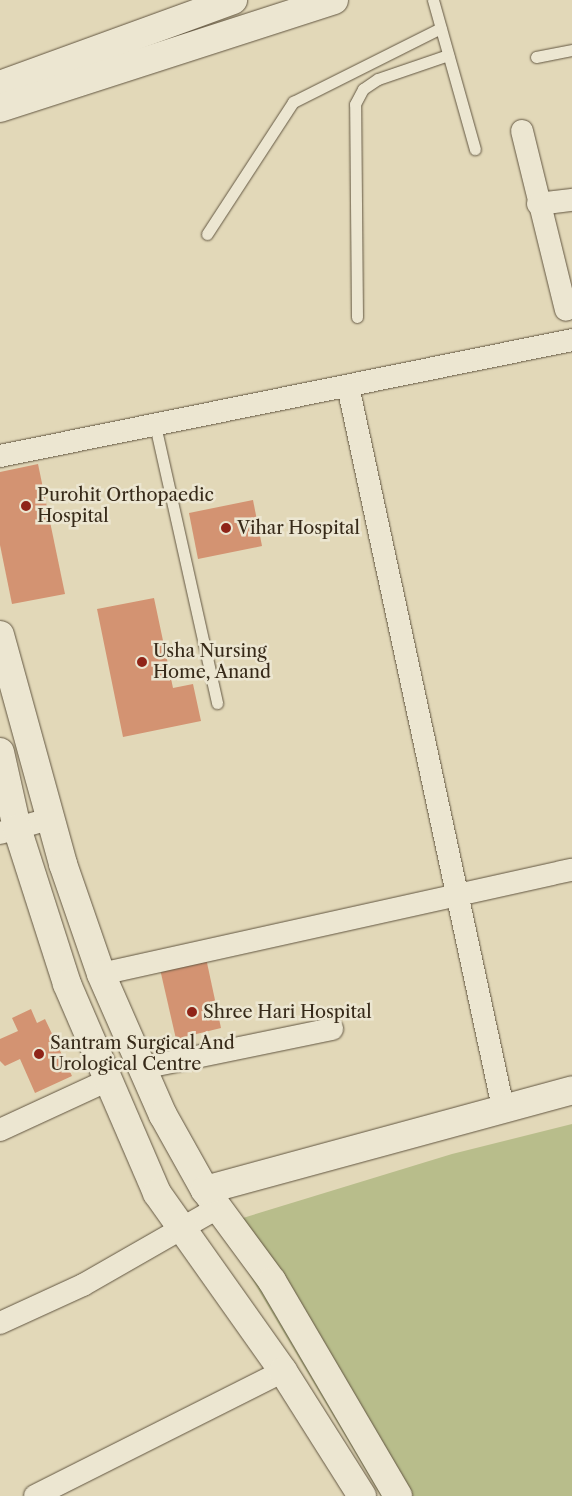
<!DOCTYPE html>
<style>
body{margin:0}
#map{position:relative;width:572px;height:1496px;overflow:hidden;background:#e2d8b8;font-family:"Libre Caslon Text",serif}
div>[style]{position:absolute}
.green>*{inset:0;background:#b8bd8b}
.building>*{inset:0;background:#d39372}
.roads{filter:drop-shadow(0 0 1px #625641) drop-shadow(0 0 1px #625641)}
.service>*{height:11px;margin:-5.5px;padding:0 5.5px;transform-origin:5.5px;border-radius:5.5px;background:#ece6d1}
.minor>*{height:22px;margin:-11px;padding:0 11px;transform-origin:11px;border-radius:11px;background:#ece6d1}
.tertiary>*{height:28px;margin:-14px;padding:0 14px;transform-origin:14px;border-radius:14px;background:#ece6d1}
.dots>*{width:14px;height:14px;translate:-50% -50%;box-sizing:border-box;border:2px solid #ece6d1;border-radius:50%}
span{translate:-50% -50%;white-space:nowrap;text-align:center;line-height:1.15;-webkit-text-stroke:5px #ece6d1;paint-order:stroke}
.poi-label{font-size:18px;color:#372a19}
.left{translate:0 -50%;text-align:left}
</style>
<div id="map">
<div class="green">
<i style="clip-path:polygon(572px 1124px,572px 1496px,381px 1496px,220px 1225px,452px 1154px)"></i>
</div>
<div class="building">
<i style="clip-path:polygon(38px 464px,65px 594px,12px 604px,0 545px,0 472px)"></i>
<i style="clip-path:polygon(253px 500px,262px 546px,198px 559px,189px 513px)"></i>
<i style="clip-path:polygon(154px 598px,173px 688px,193px 684px,201px 721px,123px 737px,97px 609px)"></i>
<i style="clip-path:polygon(206px 958px,221px 1028px,176px 1039px,160px 969px)"></i>
<i style="clip-path:polygon(31px 1009px,37px 1023px,45px 1019px,72px 1076px,35px 1093px,20px 1059px,5px 1066px,0 1061px,0 1039px,18px 1031px,12px 1018px)"></i>
</div>
<div class="roads">
<div class="service">
<i style="left:433px;top:0;width:155px;rotate:74.3deg"></i>
<i style="left:536px;top:57px;width:37px;rotate:-11deg"></i>
<i style="left:207px;top:234px;width:158px;rotate:-56.9deg"></i>
<i style="left:293px;top:102px;width:165px;rotate:-26.6deg"></i>
<i style="left:357px;top:317px;width:213px;rotate:-90.5deg"></i>
<i style="left:355px;top:104px;width:17px;rotate:-62deg"></i>
<i style="left:363px;top:89px;width:18px;rotate:-34deg"></i>
<i style="left:378px;top:79px;width:74px;rotate:-18.9deg"></i>
<i style="left:155px;top:425px;width:285px;rotate:77.4deg"></i>
</div>
<div class="minor">
<i style="left:522px;top:131px;width:184px;rotate:76.2deg"></i>
<i style="left:538px;top:204px;width:34px;rotate:-7deg"></i>
<i style="left:348px;top:386px;width:738px;rotate:77.88deg"></i>
<i style="left:0;top:456px;width:584px;rotate:-11.46deg"></i>
<i style="left:0;top:833px;width:51px;rotate:-15.9deg"></i>
<i style="left:101px;top:974px;width:482px;rotate:-12.5deg"></i>
<i style="left:142px;top:1068px;width:194px;rotate:-11.6deg"></i>
<i style="left:0;top:1130px;width:117px;rotate:-24.8deg"></i>
<i style="left:0;top:1323px;width:91px;rotate:-24.6deg"></i>
<i style="left:83px;top:1285px;width:157px;rotate:-29.8deg"></i>
<i style="left:35px;top:1496px;width:278px;rotate:-26.7deg"></i>
</div>
<div class="tertiary">
<i style="left:0;top:85px;width:248px;rotate:-20deg"></i>
<i style="left:0;top:108px;width:351px;rotate:-17.9deg"></i>
<i style="left:0;top:635px;width:238px;rotate:74.6deg"></i>
<i style="left:63px;top:864px;width:116px;rotate:70.9deg"></i>
<i style="left:101px;top:974px;width:154px;rotate:66.3deg"></i>
<i style="left:163px;top:1115px;width:86px;rotate:60.8deg"></i>
<i style="left:205px;top:1190px;width:113px;rotate:53.6deg"></i>
<i style="left:272px;top:1281px;width:249px;rotate:59.6deg"></i>
<i style="left:0;top:752px;width:78px;rotate:77.4deg"></i>
<i style="left:17px;top:828px;width:164px;rotate:72.2deg"></i>
<i style="left:67px;top:984px;width:228px;rotate:66.7deg"></i>
<i style="left:157px;top:1193px;width:218px;rotate:54.7deg"></i>
<i style="left:283px;top:1371px;width:148px;rotate:57.7deg"></i>
<i style="left:205px;top:1190px;width:380px;rotate:-15.2deg"></i>
</div>
</div>
<div class="dots">
<i style="left:26px;top:506px;background:#8f2418"></i>
<i style="left:226px;top:528px;background:#8f2418"></i>
<i style="left:142px;top:662px;background:#8f2418"></i>
<i style="left:192px;top:1012px;background:#8f2418"></i>
<i style="left:39px;top:1054px;background:#8f2418"></i>
</div>
<div class="poi-label">
<span class="left" style="left:37px;top:506px">Purohit Orthopaedic<br>Hospital</span>
<span class="left" style="left:237px;top:528px">Vihar Hospital</span>
<span class="left" style="left:153px;top:662px">Usha Nursing<br>Home, Anand</span>
<span class="left" style="left:203px;top:1012px">Shree Hari Hospital</span>
<span class="left" style="left:50px;top:1054px">Santram Surgical And<br>Urological Centre</span>
</div>
</div>
